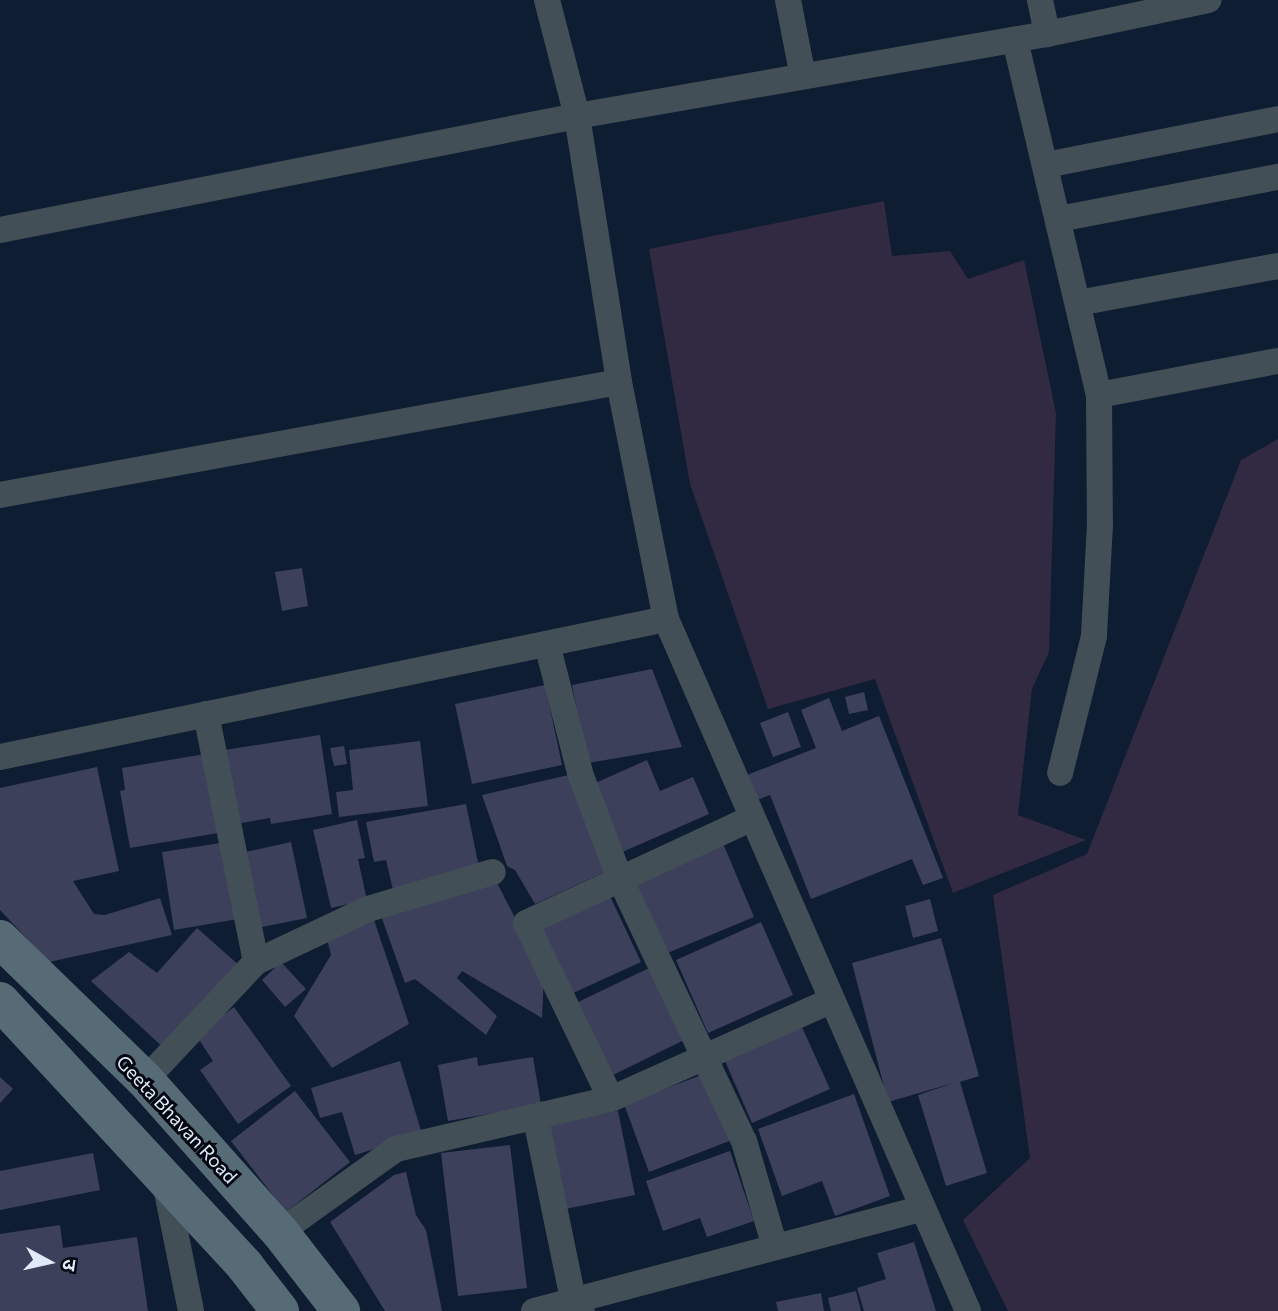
<!DOCTYPE html>
<meta charset="utf-8">
<style>
body{margin:0}
#map{position:relative;width:1278px;height:1311px;overflow:hidden;background:#0e1d31;font-family:Commissioner,"Noto Sans Devanagari",sans-serif}
div>[style]{position:absolute}
.green>*{inset:0;background:#322942}
.building>*{inset:0;background:#3d405b}
.street>*{height:26px;margin:-13px;padding:0 13px;transform-origin:13px;border-radius:13px;background:#424f56}
.secondary>*{height:38px;margin:-19px;padding:0 19px;transform-origin:19px;border-radius:19px;background:#576b77}
span{translate:-50% -50%;white-space:nowrap;text-align:center;line-height:1.15;-webkit-text-stroke:6px #030710;paint-order:stroke}
.street-label{font-size:19px;color:#e0eaf9}
.north{position:absolute;left:14px;top:1227px;width:70px;height:70px;-webkit-text-stroke:5px #030710;paint-order:stroke;rotate:98deg;font-size:19px;font-weight:700;line-height:28px;text-align:center;color:#e0eaf9}
.north::after{content:'';display:block;margin:auto;width:24px;height:32px;background:#e0eaf9;clip-path:polygon(50% 0,100% 100%,50% 72%,0 100%)}
</style>
<div id="map">
<div class="green">
<i style="clip-path:polygon(884px 201px,892px 256px,950px 251px,968px 279px,1024px 260px,1056px 413px,1049px 652px,1032px 689px,1018px 815px,1086px 840px,953px 893px,875px 679px,768px 709px,690px 484px,649px 249px)"></i>
<i style="clip-path:polygon(1278px 439px,1278px 1311px,1008px 1311px,963px 1220px,1030px 1158px,993px 895px,1087px 854px,1241px 460px)"></i>
</div>
<div class="building">
<i style="clip-path:polygon(302px 568px,308px 606px,282px 611px,275px 572px)"></i>
<i style="clip-path:polygon(652px 669px,682px 747px,588px 763px,572px 685px)"></i>
<i style="clip-path:polygon(545px 685px,562px 765px,472px 784px,455px 704px)"></i>
<i style="clip-path:polygon(864px 692px,868px 710px,849px 714px,845px 697px)"></i>
<i style="clip-path:polygon(829px 698px,842px 731px,879px 716px,943px 878px,923px 885px,912px 859px,811px 899px,770px 795px,757px 800px,747px 775px,816px 748px,801px 710px)"></i>
<i style="clip-path:polygon(788px 712px,801px 747px,773px 757px,760px 723px)"></i>
<i style="clip-path:polygon(320px 735px,332px 814px,271px 824px,270px 818px,236px 824px,225px 750px)"></i>
<i style="clip-path:polygon(420px 741px,428px 806px,339px 817px,336px 792px,353px 790px,349px 750px)"></i>
<i style="clip-path:polygon(344px 746px,347px 764px,334px 766px,330px 748px)"></i>
<i style="clip-path:polygon(211px 753px,224px 832px,130px 848px,120px 791px,125px 790px,122px 768px)"></i>
<i style="clip-path:polygon(647px 760px,660px 791px,693px 777px,709px 814px,620px 853px,591px 785px)"></i>
<i style="clip-path:polygon(97px 767px,119px 871px,73px 881px,94px 914px,105px 915px,160px 898px,172px 935px,49px 962px,0 910px,0 788px)"></i>
<i style="clip-path:polygon(573px 774px,609px 870px,535px 904px,515px 870px,507px 866px,482px 795px)"></i>
<i style="clip-path:polygon(466px 804px,480px 872px,393px 890px,386px 860px,374px 862px,366px 822px)"></i>
<i style="clip-path:polygon(357px 820px,365px 858px,358px 859px,367px 900px,331px 908px,313px 830px)"></i>
<i style="clip-path:polygon(722px 841px,754px 917px,665px 954px,633px 878px)"></i>
<i style="clip-path:polygon(227px 842px,238px 919px,174px 930px,162px 852px)"></i>
<i style="clip-path:polygon(291px 842px,307px 918px,257px 928px,241px 853px)"></i>
<i style="clip-path:polygon(496px 881px,544px 974px,542px 1018px,462px 971px,457px 978px,497px 1016px,486px 1035px,415px 979px,405px 983px,380px 913px)"></i>
<i style="clip-path:polygon(608px 892px,641px 962px,571px 994px,539px 924px)"></i>
<i style="clip-path:polygon(930px 899px,938px 931px,913px 938px,905px 906px)"></i>
<i style="clip-path:polygon(373px 917px,409px 1024px,332px 1068px,294px 1016px,331px 955px,327px 939px)"></i>
<i style="clip-path:polygon(761px 922px,793px 995px,708px 1033px,676px 960px)"></i>
<i style="clip-path:polygon(197px 928px,241px 967px,165px 1049px,91px 981px,129px 952px,157px 973px)"></i>
<i style="clip-path:polygon(941px 938px,979px 1076px,960px 1082px,987px 1173px,946px 1186px,918px 1095px,957px 1082px,888px 1102px,852px 963px)"></i>
<i style="clip-path:polygon(281px 962px,306px 989px,285px 1007px,262px 980px)"></i>
<i style="clip-path:polygon(649px 968px,684px 1040px,607px 1078px,572px 1005px)"></i>
<i style="clip-path:polygon(234px 1007px,291px 1086px,238px 1124px,200px 1070px,213px 1061px,196px 1035px)"></i>
<i style="clip-path:polygon(802px 1027px,830px 1089px,752px 1123px,725px 1061px)"></i>
<i style="clip-path:polygon(477px 1057px,478px 1066px,533px 1057px,541px 1105px,448px 1121px,438px 1065px)"></i>
<i style="clip-path:polygon(400px 1061px,422px 1134px,355px 1155px,342px 1112px,320px 1118px,311px 1088px)"></i>
<i style="clip-path:polygon(707px 1073px,732px 1140px,649px 1172px,624px 1104px)"></i>
<i style="clip-path:polygon(0 1077px,13px 1089px,0 1103px)"></i>
<i style="clip-path:polygon(295px 1091px,350px 1162px,286px 1212px,231px 1141px)"></i>
<i style="clip-path:polygon(854px 1094px,890px 1196px,835px 1216px,822px 1181px,782px 1196px,758px 1129px)"></i>
<i style="clip-path:polygon(618px 1111px,635px 1195px,560px 1210px,543px 1125px)"></i>
<i style="clip-path:polygon(510px 1145px,527px 1288px,458px 1296px,441px 1153px)"></i>
<i style="clip-path:polygon(730px 1151px,754px 1221px,707px 1237px,700px 1218px,663px 1231px,646px 1181px)"></i>
<i style="clip-path:polygon(93px 1153px,100px 1190px,0 1210px,0 1171px)"></i>
<i style="clip-path:polygon(406px 1172px,416px 1215px,426px 1230px,442px 1311px,385px 1311px,330px 1222px,394px 1175px)"></i>
<i style="clip-path:polygon(60px 1225px,63px 1248px,137px 1237px,148px 1311px,0 1311px,0 1234px)"></i>
<i style="clip-path:polygon(914px 1242px,936px 1311px,864px 1311px,857px 1288px,886px 1279px,877px 1253px)"></i>
<i style="clip-path:polygon(856px 1291px,861px 1311px,831px 1311px,828px 1298px)"></i>
<i style="clip-path:polygon(821px 1293px,824px 1311px,778px 1311px,776px 1302px)"></i>
</div>
<div class="street">
<i style="left:547px;top:0;width:120px;rotate:75.5deg"></i>
<i style="left:577px;top:116px;width:269px;rotate:81deg"></i>
<i style="left:619px;top:382px;width:242px;rotate:78.8deg"></i>
<i style="left:666px;top:619px;width:755px;rotate:66.42deg"></i>
<i style="left:788px;top:0;width:78px;rotate:79deg"></i>
<i style="left:1040px;top:0;width:35px;rotate:78deg"></i>
<i style="left:1015px;top:40px;width:365px;rotate:76.7deg"></i>
<i style="left:1099px;top:395px;width:129px;rotate:89.6deg"></i>
<i style="left:1100px;top:524px;width:112px;rotate:93.1deg"></i>
<i style="left:1094px;top:636px;width:141px;rotate:103.9deg"></i>
<i style="left:1046px;top:165px;width:237px;rotate:-11.2deg"></i>
<i style="left:1059px;top:219px;width:223px;rotate:-10.9deg"></i>
<i style="left:0;top:230px;width:588px;rotate:-11.18deg"></i>
<i style="left:577px;top:116px;width:477px;rotate:-9.9deg"></i>
<i style="left:1047px;top:34px;width:165px;rotate:-11.9deg"></i>
<i style="left:1078px;top:303px;width:203px;rotate:-10.5deg"></i>
<i style="left:1099px;top:395px;width:182px;rotate:-10.8deg"></i>
<i style="left:0;top:495px;width:629px;rotate:-10.35deg"></i>
<i style="left:547px;top:644px;width:136px;rotate:75.6deg"></i>
<i style="left:581px;top:776px;width:110px;rotate:69.3deg"></i>
<i style="left:620px;top:879px;width:290px;rotate:64.7deg"></i>
<i style="left:744px;top:1141px;width:110px;rotate:73.7deg"></i>
<i style="left:206px;top:714px;width:253px;rotate:78.6deg"></i>
<i style="left:0;top:757px;width:680px;rotate:-11.71deg"></i>
<i style="left:145px;top:1080px;width:162px;rotate:-46.8deg"></i>
<i style="left:256px;top:962px;width:124px;rotate:-25.3deg"></i>
<i style="left:368px;top:909px;width:130px;rotate:-16.5deg"></i>
<i style="left:611px;top:1099px;width:195px;rotate:-115.8deg"></i>
<i style="left:526px;top:923px;width:249px;rotate:-24.9deg"></i>
<i style="left:536px;top:1119px;width:185px;rotate:78.4deg"></i>
<i style="left:573px;top:1300px;width:14px;rotate:51deg"></i>
<i style="left:165px;top:1182px;width:132px;rotate:78.6deg"></i>
<i style="left:280px;top:1232px;width:143px;rotate:-35.6deg"></i>
<i style="left:396px;top:1149px;width:221px;rotate:-13.1deg"></i>
<i style="left:611px;top:1099px;width:240px;rotate:-24.1deg"></i>
<i style="left:534px;top:1311px;width:400px;rotate:-14.8deg"></i>
</div>
<div class="secondary">
<i style="left:0;top:939px;width:202px;rotate:44.2deg"></i>
<i style="left:145px;top:1080px;width:203px;rotate:48.4deg"></i>
<i style="left:280px;top:1232px;width:100px;rotate:52.3deg"></i>
<i style="left:0;top:1001px;width:361px;rotate:47.2deg"></i>
<i style="left:245px;top:1266px;width:57px;rotate:52.1deg"></i>
</div>
<div class="street-label">
<span style="left:177px;top:1119px;rotate:47deg">Geeta Bhavan Road</span>
</div>
<div class="north">उ</div>
</div>
